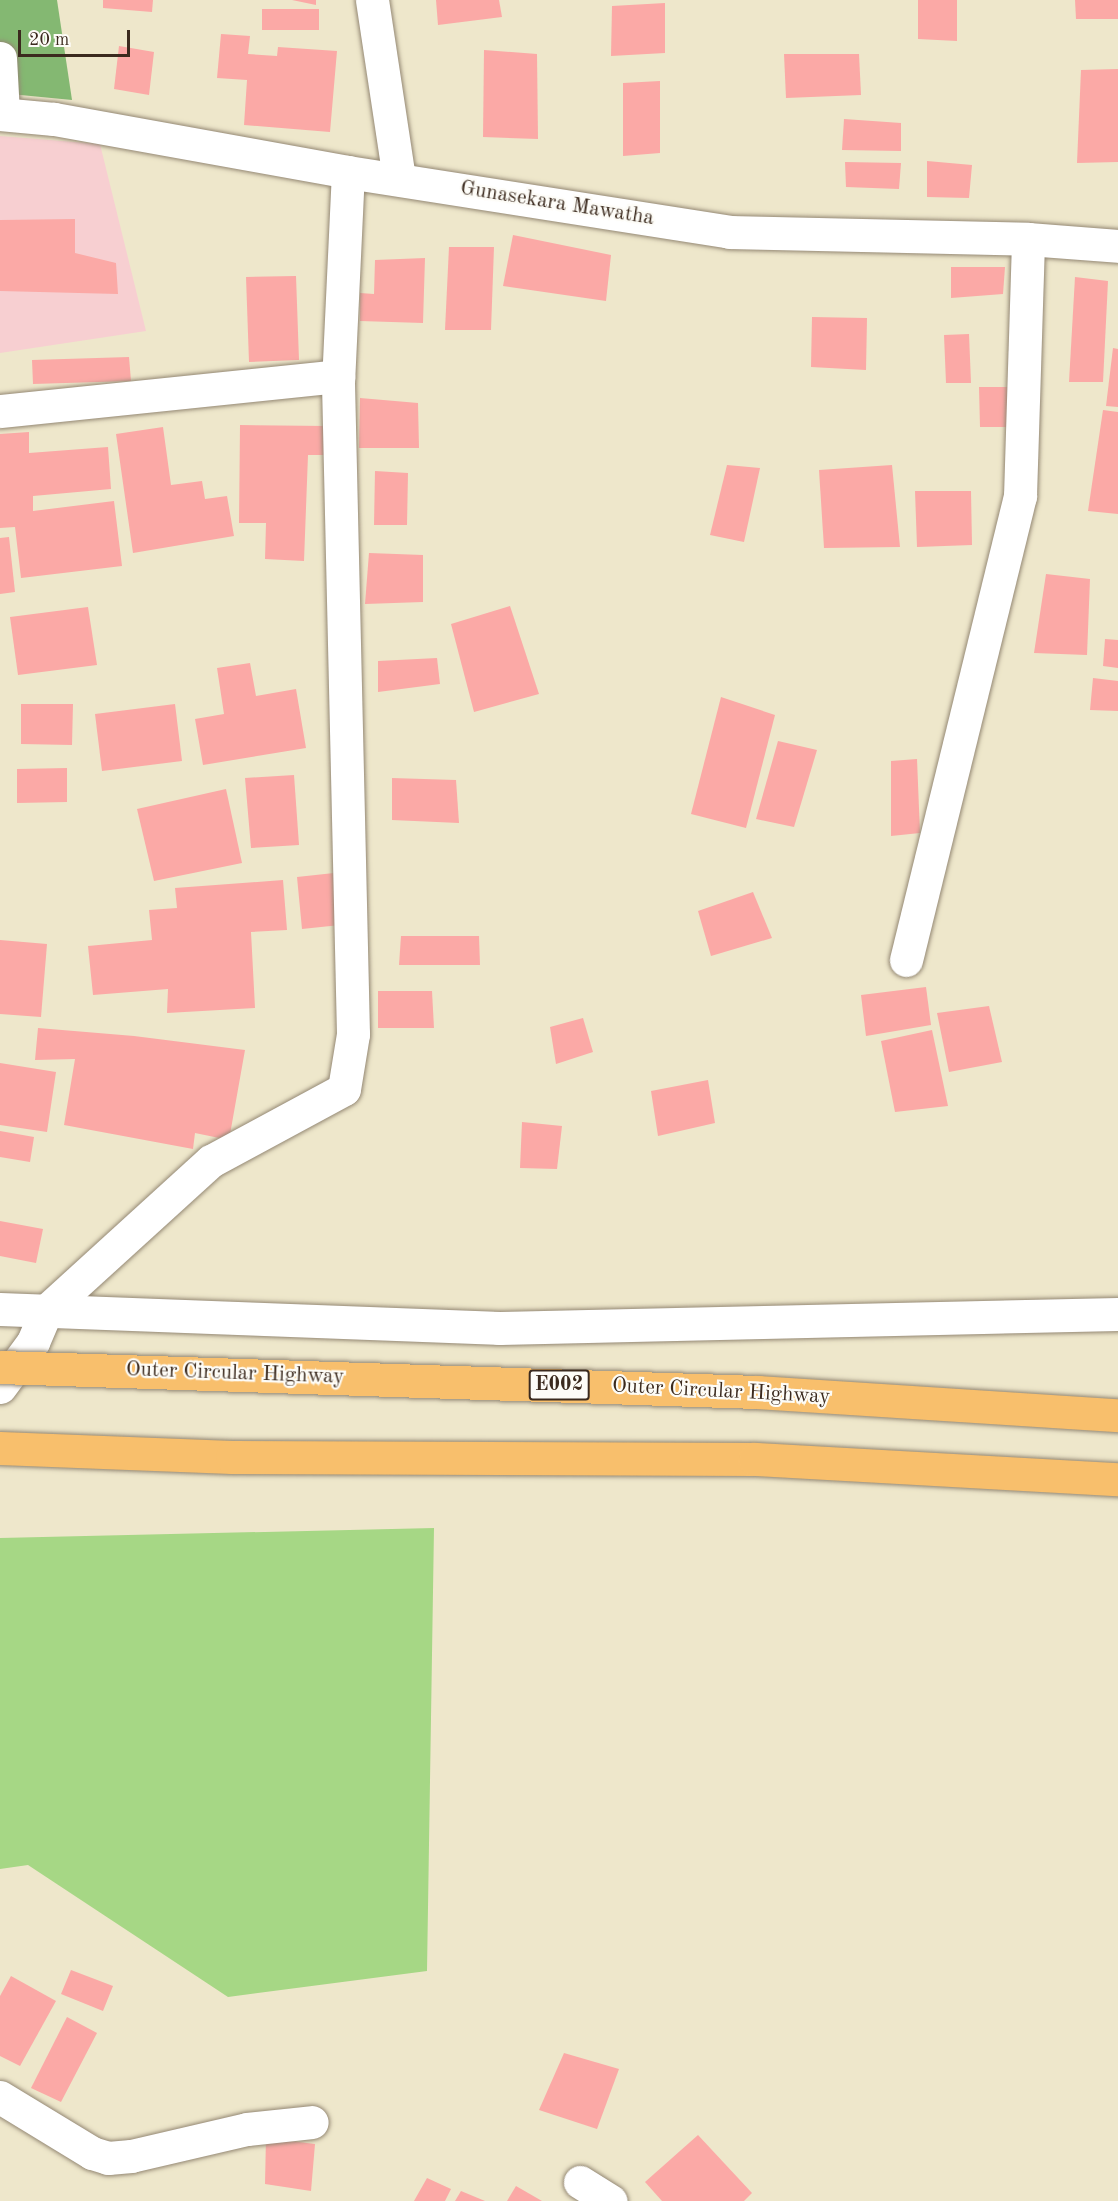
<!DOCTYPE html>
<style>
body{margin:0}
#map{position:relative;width:1118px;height:2201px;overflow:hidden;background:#eee7cb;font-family:"Old Standard TT",serif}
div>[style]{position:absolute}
.built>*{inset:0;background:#f7cfd1}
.green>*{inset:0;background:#a6d785}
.forest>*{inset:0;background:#84b872}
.building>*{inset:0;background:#fba9a6}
.roads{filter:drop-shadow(0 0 2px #948874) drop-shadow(0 0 2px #948874)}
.minor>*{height:33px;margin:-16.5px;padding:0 16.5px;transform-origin:16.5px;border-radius:16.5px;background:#fff}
.highway>*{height:33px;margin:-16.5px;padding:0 16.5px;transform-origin:16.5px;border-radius:16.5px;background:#f8bf6c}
.bridges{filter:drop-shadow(0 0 2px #948874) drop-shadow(0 0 2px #948874)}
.highway-bridge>*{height:33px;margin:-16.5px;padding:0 16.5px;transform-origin:16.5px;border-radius:16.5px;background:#f8bf6c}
span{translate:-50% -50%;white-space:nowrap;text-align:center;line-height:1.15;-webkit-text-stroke:4.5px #fdfcf7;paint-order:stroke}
.shield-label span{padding:2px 4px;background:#fdfcf7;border:2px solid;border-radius:4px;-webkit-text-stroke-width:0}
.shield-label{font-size:20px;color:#3b2a1e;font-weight:700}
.street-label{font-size:21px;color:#3b2a1e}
.scale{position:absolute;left:18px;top:30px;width:112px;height:27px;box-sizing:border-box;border:3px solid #3b2a1e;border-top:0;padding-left:8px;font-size:18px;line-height:21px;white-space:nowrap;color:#3b2a1e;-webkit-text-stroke:4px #fdfcf7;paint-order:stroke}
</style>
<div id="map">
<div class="built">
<i style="clip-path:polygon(0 136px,100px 144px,146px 331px,0 353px)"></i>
</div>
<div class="green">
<i style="clip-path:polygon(434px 1528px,427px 1971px,228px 1997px,28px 1865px,0 1869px,0 1538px)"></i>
</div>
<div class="forest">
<i style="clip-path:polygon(0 0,57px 0,72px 100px,0 93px)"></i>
</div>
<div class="building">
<i style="clip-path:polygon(103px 0,153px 0,152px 12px,103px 8px)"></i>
<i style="clip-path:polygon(292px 0,316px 0,316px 5px)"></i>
<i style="clip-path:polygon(436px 0,499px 0,502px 17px,438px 25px)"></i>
<i style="clip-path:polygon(918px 0,957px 0,957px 41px,918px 39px)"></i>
<i style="clip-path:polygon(1075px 0,1118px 0,1118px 19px,1076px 19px)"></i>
<i style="clip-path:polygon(665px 3px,665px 53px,611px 56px,612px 6px)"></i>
<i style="clip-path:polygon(262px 9px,319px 9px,319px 30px,262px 30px)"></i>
<i style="clip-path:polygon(221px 34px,250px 36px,248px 54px,277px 56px,278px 47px,337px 51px,330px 132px,244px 125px,247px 80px,217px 78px)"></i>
<i style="clip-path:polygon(119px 46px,154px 52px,149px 95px,114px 89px)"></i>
<i style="clip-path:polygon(484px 50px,537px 54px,538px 139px,483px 137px)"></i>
<i style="clip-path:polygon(784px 54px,859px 54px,861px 95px,786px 98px)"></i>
<i style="clip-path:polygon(1118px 69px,1118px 162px,1077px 163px,1081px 70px)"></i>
<i style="clip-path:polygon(660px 81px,660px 153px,623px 156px,623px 83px)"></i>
<i style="clip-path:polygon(844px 119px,901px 123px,901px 151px,842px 150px)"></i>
<i style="clip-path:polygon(927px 161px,972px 165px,969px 198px,927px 197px)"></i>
<i style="clip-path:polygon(845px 162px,901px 163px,899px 189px,846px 187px)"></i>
<i style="clip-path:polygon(75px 219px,75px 253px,116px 263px,118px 294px,0 291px,0 220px)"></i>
<i style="clip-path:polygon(513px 235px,611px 255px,606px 301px,503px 286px)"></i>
<i style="clip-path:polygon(449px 247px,494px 247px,491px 330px,445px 330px)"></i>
<i style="clip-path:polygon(425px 258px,423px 323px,360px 321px,360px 293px,374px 294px,375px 260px)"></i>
<i style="clip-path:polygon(951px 267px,1005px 267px,1003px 294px,951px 298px)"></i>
<i style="clip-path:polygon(296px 276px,299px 360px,249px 362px,246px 277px)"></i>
<i style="clip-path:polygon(1075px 277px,1108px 281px,1103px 382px,1069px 382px)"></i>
<i style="clip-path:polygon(812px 317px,867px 318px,866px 370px,811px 367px)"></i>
<i style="clip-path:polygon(969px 334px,971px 383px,946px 383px,944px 335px)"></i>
<i style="clip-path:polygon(1113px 348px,1118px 349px,1118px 407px,1106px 406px)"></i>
<i style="clip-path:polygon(129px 357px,131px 381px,33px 384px,32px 360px)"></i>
<i style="clip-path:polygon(979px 387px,1031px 387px,1033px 427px,980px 427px)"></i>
<i style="clip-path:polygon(360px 398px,418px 403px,419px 448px,359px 448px)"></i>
<i style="clip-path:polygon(1103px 410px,1118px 412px,1118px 514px,1088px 511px)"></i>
<i style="clip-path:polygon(240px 425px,327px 426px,327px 455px,308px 455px,304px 561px,265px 559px,266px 523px,239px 523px)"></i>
<i style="clip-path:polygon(163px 427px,171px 485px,202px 481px,205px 499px,227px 496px,234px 536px,133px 553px,116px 434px)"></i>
<i style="clip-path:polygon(29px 432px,29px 453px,108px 447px,111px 489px,33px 496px,33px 511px,114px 501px,122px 566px,21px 578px,15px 527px,0 528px,0 434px)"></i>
<i style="clip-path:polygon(727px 465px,760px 468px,744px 542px,710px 535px)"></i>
<i style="clip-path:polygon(892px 465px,900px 547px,824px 548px,819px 470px)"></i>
<i style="clip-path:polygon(375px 471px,408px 473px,407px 525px,374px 525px)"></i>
<i style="clip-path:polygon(915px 491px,971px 491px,972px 545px,917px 547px)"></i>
<i style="clip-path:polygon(9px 537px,15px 592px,0 594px,0 538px)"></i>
<i style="clip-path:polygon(369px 553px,423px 555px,423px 602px,365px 604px)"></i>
<i style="clip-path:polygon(1046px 574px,1090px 579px,1087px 655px,1034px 653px)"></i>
<i style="clip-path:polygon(510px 606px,539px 694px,474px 712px,451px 624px)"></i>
<i style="clip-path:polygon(88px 607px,97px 665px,18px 675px,10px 617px)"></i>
<i style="clip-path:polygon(1105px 639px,1118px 640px,1118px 668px,1103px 666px)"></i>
<i style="clip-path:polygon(437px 658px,440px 684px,378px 692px,378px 661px)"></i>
<i style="clip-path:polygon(250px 663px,256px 696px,296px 689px,306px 748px,203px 765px,195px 719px,224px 714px,217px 668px)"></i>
<i style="clip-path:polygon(1093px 678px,1118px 681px,1118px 711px,1090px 710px)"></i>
<i style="clip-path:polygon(721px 697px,775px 715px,746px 828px,691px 814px)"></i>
<i style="clip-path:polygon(21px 704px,73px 704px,72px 745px,21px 744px)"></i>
<i style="clip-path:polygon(175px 704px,182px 761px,102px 771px,95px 714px)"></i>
<i style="clip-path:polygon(778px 741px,817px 750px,794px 827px,756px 819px)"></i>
<i style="clip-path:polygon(917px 759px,920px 833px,891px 836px,891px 761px)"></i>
<i style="clip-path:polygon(67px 768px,67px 802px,17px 803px,17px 769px)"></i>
<i style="clip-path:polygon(294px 775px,299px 845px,251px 848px,245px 778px)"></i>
<i style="clip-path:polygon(392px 778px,456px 780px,459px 823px,392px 820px)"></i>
<i style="clip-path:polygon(226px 789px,242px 863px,154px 881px,137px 809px)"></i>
<i style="clip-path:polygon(334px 873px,340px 925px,302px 929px,297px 877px)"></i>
<i style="clip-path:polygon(283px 880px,287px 930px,251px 932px,255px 1008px,167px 1013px,168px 989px,93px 995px,88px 946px,152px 940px,149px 910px,177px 908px,175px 888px)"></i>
<i style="clip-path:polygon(753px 892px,772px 938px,711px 956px,698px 911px)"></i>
<i style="clip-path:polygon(401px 936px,479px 936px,480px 965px,399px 965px)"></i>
<i style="clip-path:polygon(0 940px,47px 944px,41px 1017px,0 1014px)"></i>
<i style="clip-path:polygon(926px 987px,931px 1025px,866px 1036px,861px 995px)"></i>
<i style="clip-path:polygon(378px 991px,432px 991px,434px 1028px,378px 1028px)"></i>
<i style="clip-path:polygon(989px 1006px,1002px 1062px,949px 1072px,937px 1013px)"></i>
<i style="clip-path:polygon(583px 1018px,593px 1052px,556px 1064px,550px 1027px)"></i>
<i style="clip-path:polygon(38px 1028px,134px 1036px,245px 1050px,229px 1140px,195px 1133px,193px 1149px,64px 1125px,75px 1059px,35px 1060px)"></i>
<i style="clip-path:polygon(932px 1030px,948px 1106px,895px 1112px,881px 1041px)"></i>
<i style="clip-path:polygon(0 1063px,56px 1072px,47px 1132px,0 1125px)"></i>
<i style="clip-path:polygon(708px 1080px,715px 1123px,658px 1136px,651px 1091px)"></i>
<i style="clip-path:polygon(522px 1122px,562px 1126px,557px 1169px,520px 1168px)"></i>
<i style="clip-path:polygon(0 1131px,34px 1137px,30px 1162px,0 1157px)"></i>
<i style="clip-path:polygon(0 1221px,43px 1229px,36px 1263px,0 1256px)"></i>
<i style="clip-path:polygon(71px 1970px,113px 1986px,103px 2011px,61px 1994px)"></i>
<i style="clip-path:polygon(11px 1976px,56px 2001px,20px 2066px,0 2056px,0 1996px)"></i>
<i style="clip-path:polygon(67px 2017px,97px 2033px,61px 2102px,31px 2088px)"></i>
<i style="clip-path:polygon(564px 2053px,619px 2069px,597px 2129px,539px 2110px)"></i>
<i style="clip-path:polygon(698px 2135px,752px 2193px,744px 2201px,662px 2201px,645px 2182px)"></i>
<i style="clip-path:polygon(266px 2138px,315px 2144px,311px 2191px,265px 2184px)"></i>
<i style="clip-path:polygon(427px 2178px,451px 2189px,445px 2201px,414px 2201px)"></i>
<i style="clip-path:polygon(516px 2186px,542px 2201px,507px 2201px)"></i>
<i style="clip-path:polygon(461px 2191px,485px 2201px,455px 2201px)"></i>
</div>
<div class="roads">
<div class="minor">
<i style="left:372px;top:0;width:181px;rotate:81.4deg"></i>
<i style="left:0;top:58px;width:56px;rotate:86.9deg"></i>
<i style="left:0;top:114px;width:54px;rotate:5.3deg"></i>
<i style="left:54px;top:119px;width:299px;rotate:10.2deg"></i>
<i style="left:348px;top:172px;width:386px;rotate:8.9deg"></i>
<i style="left:729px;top:232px;width:299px;rotate:1.3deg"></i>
<i style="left:1028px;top:239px;width:90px;rotate:4.4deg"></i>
<i style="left:0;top:411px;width:340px;rotate:-5.9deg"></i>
<i style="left:906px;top:960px;width:478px;rotate:-76.2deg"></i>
<i style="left:1020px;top:496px;width:257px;rotate:-88.2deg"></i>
<i style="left:0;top:1309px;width:500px;rotate:2.18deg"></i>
<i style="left:500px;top:1328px;width:618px;rotate:-1.3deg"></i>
<i style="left:0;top:1387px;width:56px;rotate:-53.7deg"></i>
<i style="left:33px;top:1342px;width:34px;rotate:-67deg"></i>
<i style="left:46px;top:1311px;width:223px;rotate:-42.3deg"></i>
<i style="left:211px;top:1161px;width:151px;rotate:-28.4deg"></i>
<i style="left:344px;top:1089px;width:56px;rotate:-80.7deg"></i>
<i style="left:353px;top:1034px;width:651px;rotate:-91.32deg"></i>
<i style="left:338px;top:383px;width:211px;rotate:-87.3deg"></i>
<i style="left:0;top:2097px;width:108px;rotate:31.3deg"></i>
<i style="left:92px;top:2153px;width:17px;rotate:17deg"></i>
<i style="left:108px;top:2158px;width:23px;rotate:-5deg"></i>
<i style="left:131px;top:2156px;width:119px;rotate:-13.1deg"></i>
<i style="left:247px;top:2129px;width:65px;rotate:-6.1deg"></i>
<i style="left:580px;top:2182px;width:36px;rotate:32deg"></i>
</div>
<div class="highway">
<i style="left:0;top:1448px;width:232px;rotate:2.2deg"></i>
<i style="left:232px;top:1457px;width:523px;rotate:0.22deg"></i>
<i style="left:755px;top:1459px;width:364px;rotate:3.2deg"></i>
</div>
</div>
<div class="bridges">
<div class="highway-bridge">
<i style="left:0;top:1367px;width:758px;rotate:1.89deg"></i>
<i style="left:758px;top:1392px;width:361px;rotate:3.7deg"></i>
</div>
</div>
<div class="shield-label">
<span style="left:559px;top:1385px">E002</span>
</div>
<div class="street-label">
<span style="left:557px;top:204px;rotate:9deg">Gunasekara Mawatha</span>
<span style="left:235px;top:1374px;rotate:2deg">Outer Circular Highway</span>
<span style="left:721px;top:1392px;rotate:3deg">Outer Circular Highway</span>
</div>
<div class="scale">20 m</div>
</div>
